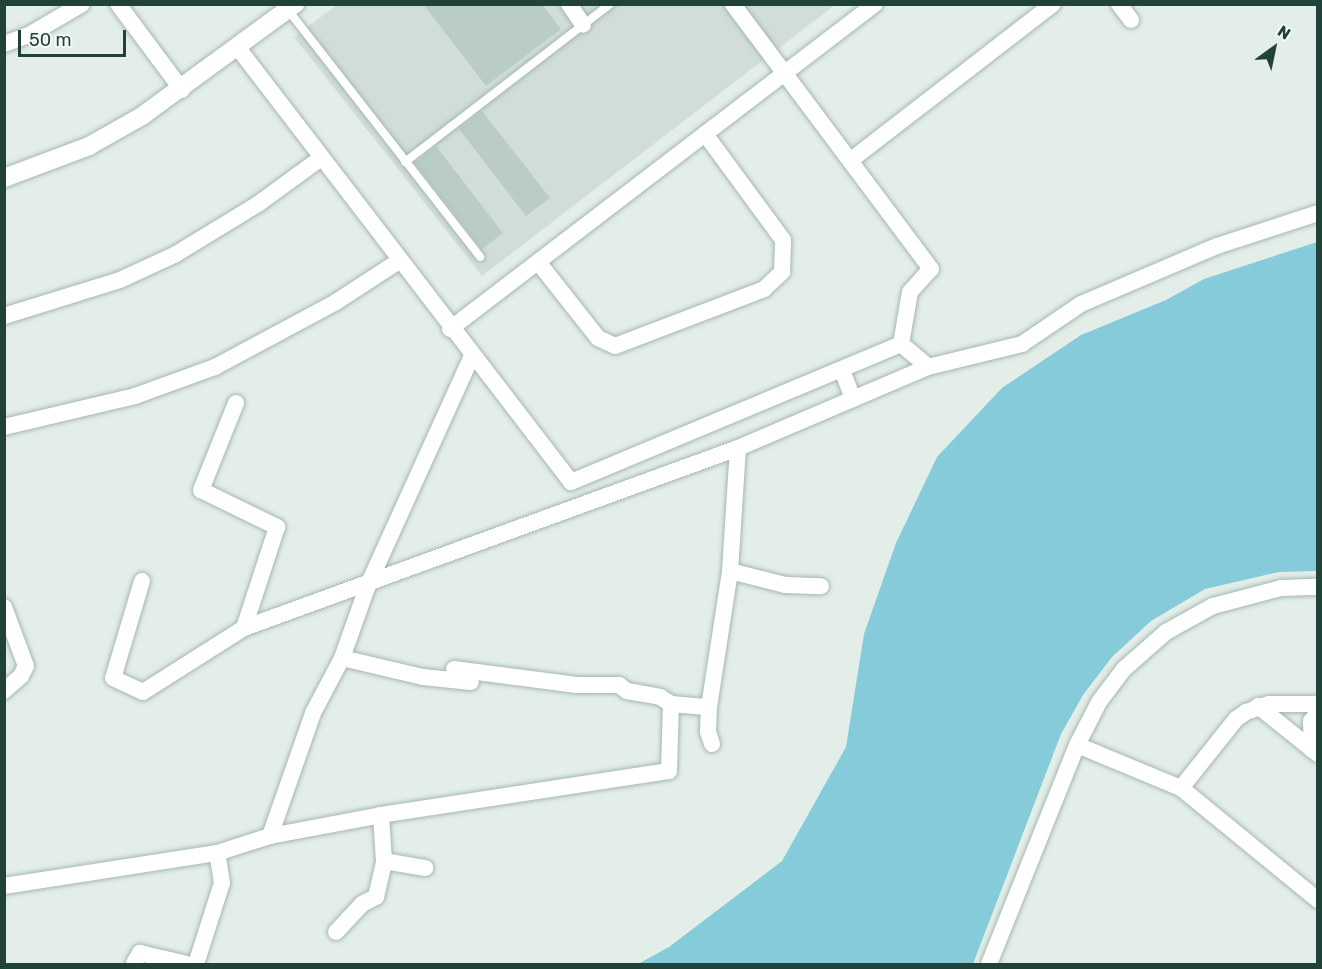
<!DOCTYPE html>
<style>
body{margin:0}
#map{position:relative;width:1322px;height:969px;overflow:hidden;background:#e3eee9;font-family:Rubik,sans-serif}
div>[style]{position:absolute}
.built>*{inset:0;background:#d1ded8}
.water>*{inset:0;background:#85cbd9}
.building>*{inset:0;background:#bacdc5}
.roads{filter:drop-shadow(0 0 2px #a5b7b1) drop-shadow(0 0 2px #a5b7b1)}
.lane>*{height:8px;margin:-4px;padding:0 4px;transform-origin:4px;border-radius:4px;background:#fff}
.street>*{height:16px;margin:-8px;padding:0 8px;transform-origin:8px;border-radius:8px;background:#fff}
.secondary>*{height:18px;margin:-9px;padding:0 9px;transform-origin:9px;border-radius:9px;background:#fff}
span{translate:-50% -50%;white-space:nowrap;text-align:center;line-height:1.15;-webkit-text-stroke:5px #f4faf7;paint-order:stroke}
.frame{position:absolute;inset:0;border:6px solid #204239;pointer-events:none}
.north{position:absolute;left:1244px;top:18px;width:60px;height:60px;-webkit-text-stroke:4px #f4faf7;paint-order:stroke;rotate:33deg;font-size:16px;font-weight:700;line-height:24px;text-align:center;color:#204239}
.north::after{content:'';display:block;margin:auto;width:21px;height:27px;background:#204239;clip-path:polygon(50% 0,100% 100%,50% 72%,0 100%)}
.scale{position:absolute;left:18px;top:30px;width:108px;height:27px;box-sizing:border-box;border:3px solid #204239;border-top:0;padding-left:8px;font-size:18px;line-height:21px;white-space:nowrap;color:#204239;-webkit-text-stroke:4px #f4faf7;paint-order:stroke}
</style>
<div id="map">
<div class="built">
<i style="clip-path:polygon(337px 5px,835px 5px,482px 276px,294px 37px)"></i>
</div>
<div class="water">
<i style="clip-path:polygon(1317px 242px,1317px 571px,1279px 572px,1205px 589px,1151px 621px,1112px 657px,1083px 695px,1061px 734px,973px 964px,638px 964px,669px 947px,782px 861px,846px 747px,864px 634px,896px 543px,937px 457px,1002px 388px,1081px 335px,1166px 300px,1204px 279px)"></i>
</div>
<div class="building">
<i style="clip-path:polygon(423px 4px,542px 4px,561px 29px,486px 86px)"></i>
<i style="clip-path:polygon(482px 111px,550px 198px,526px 216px,459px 129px)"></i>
<i style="clip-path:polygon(436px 146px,503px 233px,482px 249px,415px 163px)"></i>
</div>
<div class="roads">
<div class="lane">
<i style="left:288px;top:10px;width:313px;rotate:52.1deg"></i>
<i style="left:405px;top:162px;width:259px;rotate:-37.6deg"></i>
</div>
<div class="street">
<i style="left:118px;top:4px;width:107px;rotate:53.3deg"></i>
<i style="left:569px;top:4px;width:25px;rotate:56deg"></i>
<i style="left:1119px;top:4px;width:20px;rotate:53deg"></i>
<i style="left:4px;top:44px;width:27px;rotate:-20deg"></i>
<i style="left:29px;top:35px;width:61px;rotate:-30.3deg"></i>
<i style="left:238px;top:48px;width:547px;rotate:52.5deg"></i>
<i style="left:571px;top:482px;width:358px;rotate:-22.7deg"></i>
<i style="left:901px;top:344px;width:53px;rotate:-80.2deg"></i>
<i style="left:910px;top:292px;width:31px;rotate:-48deg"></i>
<i style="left:931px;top:269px;width:331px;rotate:-126.8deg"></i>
<i style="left:851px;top:160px;width:255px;rotate:-37.7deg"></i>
<i style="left:538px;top:262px;width:97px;rotate:51.7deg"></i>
<i style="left:598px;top:338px;width:19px;rotate:25deg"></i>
<i style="left:615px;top:346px;width:160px;rotate:-20.9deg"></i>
<i style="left:764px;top:289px;width:25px;rotate:-43deg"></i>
<i style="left:782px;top:272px;width:32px;rotate:-88deg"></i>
<i style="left:783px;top:240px;width:132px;rotate:-126.3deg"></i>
<i style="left:4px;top:316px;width:121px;rotate:-17.2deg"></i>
<i style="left:120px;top:280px;width:62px;rotate:-24.9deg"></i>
<i style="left:176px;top:254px;width:96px;rotate:-31.4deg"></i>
<i style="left:258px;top:204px;width:78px;rotate:-36.1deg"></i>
<i style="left:450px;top:329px;width:535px;rotate:-37.41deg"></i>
<i style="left:901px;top:344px;width:35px;rotate:40deg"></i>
<i style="left:842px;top:370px;width:31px;rotate:69deg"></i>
<i style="left:236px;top:403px;width:94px;rotate:111.9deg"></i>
<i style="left:201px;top:490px;width:85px;rotate:26deg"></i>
<i style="left:277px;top:527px;width:106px;rotate:108.1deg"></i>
<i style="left:4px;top:427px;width:135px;rotate:-13.3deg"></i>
<i style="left:135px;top:396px;width:85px;rotate:-19.9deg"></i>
<i style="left:215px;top:367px;width:137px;rotate:-28.2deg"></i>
<i style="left:336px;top:302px;width:75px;rotate:-33.1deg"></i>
<i style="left:730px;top:571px;width:57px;rotate:14.3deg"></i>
<i style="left:785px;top:585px;width:36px;rotate:2deg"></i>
<i style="left:142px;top:581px;width:101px;rotate:106.6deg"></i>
<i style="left:113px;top:678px;width:33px;rotate:25deg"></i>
<i style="left:143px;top:692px;width:120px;rotate:-32.4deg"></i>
<i style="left:244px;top:628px;width:526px;rotate:-20.02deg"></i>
<i style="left:738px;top:448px;width:207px;rotate:-23.1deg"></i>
<i style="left:928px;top:367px;width:97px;rotate:-13.7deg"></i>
<i style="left:1022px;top:344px;width:71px;rotate:-34.1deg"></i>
<i style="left:1081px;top:304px;width:148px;rotate:-23.1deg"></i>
<i style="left:1217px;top:246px;width:106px;rotate:-18.1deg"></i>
<i style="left:4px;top:607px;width:63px;rotate:69.6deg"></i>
<i style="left:26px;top:666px;width:11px;rotate:117deg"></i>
<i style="left:21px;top:676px;width:23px;rotate:139deg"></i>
<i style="left:342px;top:658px;width:83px;rotate:13.2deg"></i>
<i style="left:423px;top:677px;width:48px;rotate:5.9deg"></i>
<i style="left:454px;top:669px;width:124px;rotate:7.4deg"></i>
<i style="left:577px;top:685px;width:42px"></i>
<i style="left:619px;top:685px;width:10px;rotate:37deg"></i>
<i style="left:627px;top:691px;width:34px;rotate:10deg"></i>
<i style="left:660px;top:697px;width:13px;rotate:32deg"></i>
<i style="left:671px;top:704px;width:38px;rotate:5deg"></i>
<i style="left:1258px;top:706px;width:77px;rotate:38.7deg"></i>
<i style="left:712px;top:744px;width:13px;rotate:-108deg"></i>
<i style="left:708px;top:732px;width:25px;rotate:-88deg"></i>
<i style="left:709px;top:707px;width:138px;rotate:-81.2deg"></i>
<i style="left:730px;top:571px;width:123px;rotate:-86.3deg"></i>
<i style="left:1077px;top:745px;width:113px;rotate:22.5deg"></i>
<i style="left:1181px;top:788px;width:177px;rotate:39.3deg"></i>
<i style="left:1312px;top:750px;width:29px;rotate:-92deg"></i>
<i style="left:1311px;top:721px;width:11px;rotate:-49deg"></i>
<i style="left:1181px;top:788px;width:88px;rotate:-51.4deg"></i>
<i style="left:1236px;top:719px;width:12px;rotate:-35deg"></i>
<i style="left:1246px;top:712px;width:24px;rotate:-19deg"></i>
<i style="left:1269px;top:704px;width:49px"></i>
<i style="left:381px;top:815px;width:46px;rotate:86.3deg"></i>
<i style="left:384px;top:861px;width:42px;rotate:9.7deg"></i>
<i style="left:270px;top:836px;width:130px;rotate:-70.7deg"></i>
<i style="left:313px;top:713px;width:62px;rotate:-62.2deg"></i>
<i style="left:342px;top:658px;width:77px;rotate:-70.4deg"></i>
<i style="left:368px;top:585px;width:252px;rotate:-65.6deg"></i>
<i style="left:4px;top:886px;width:216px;rotate:-8.8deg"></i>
<i style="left:217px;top:853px;width:56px;rotate:-17.8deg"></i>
<i style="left:270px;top:836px;width:113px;rotate:-10.7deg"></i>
<i style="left:381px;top:815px;width:291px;rotate:-8.7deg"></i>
<i style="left:669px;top:771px;width:67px;rotate:-88.3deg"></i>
<i style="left:336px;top:932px;width:38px;rotate:-47deg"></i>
<i style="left:362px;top:904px;width:16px;rotate:-27deg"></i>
<i style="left:376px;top:897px;width:37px;rotate:-77deg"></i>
<i style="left:134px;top:963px;width:12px;rotate:-59deg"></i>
<i style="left:140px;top:953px;width:47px;rotate:13.4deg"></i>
<i style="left:196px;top:964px;width:85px;rotate:-72.2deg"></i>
<i style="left:222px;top:883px;width:30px;rotate:-99deg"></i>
<i style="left:989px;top:964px;width:236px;rotate:-68.1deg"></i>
<i style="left:1077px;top:745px;width:48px;rotate:-62.9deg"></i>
<i style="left:1099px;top:702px;width:41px;rotate:-52.9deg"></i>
<i style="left:1124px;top:669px;width:56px;rotate:-41.4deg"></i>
<i style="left:1166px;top:632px;width:54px;rotate:-29deg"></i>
<i style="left:1213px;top:606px;width:70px;rotate:-14.8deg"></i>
<i style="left:1281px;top:588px;width:37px;rotate:-2deg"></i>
</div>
<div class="secondary">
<i style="left:4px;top:178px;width:91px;rotate:-20.6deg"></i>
<i style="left:89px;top:146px;width:61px;rotate:-29.5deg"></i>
<i style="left:142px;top:116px;width:190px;rotate:-36.2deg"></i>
</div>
</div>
<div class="frame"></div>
<div class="north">N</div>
<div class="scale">50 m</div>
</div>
